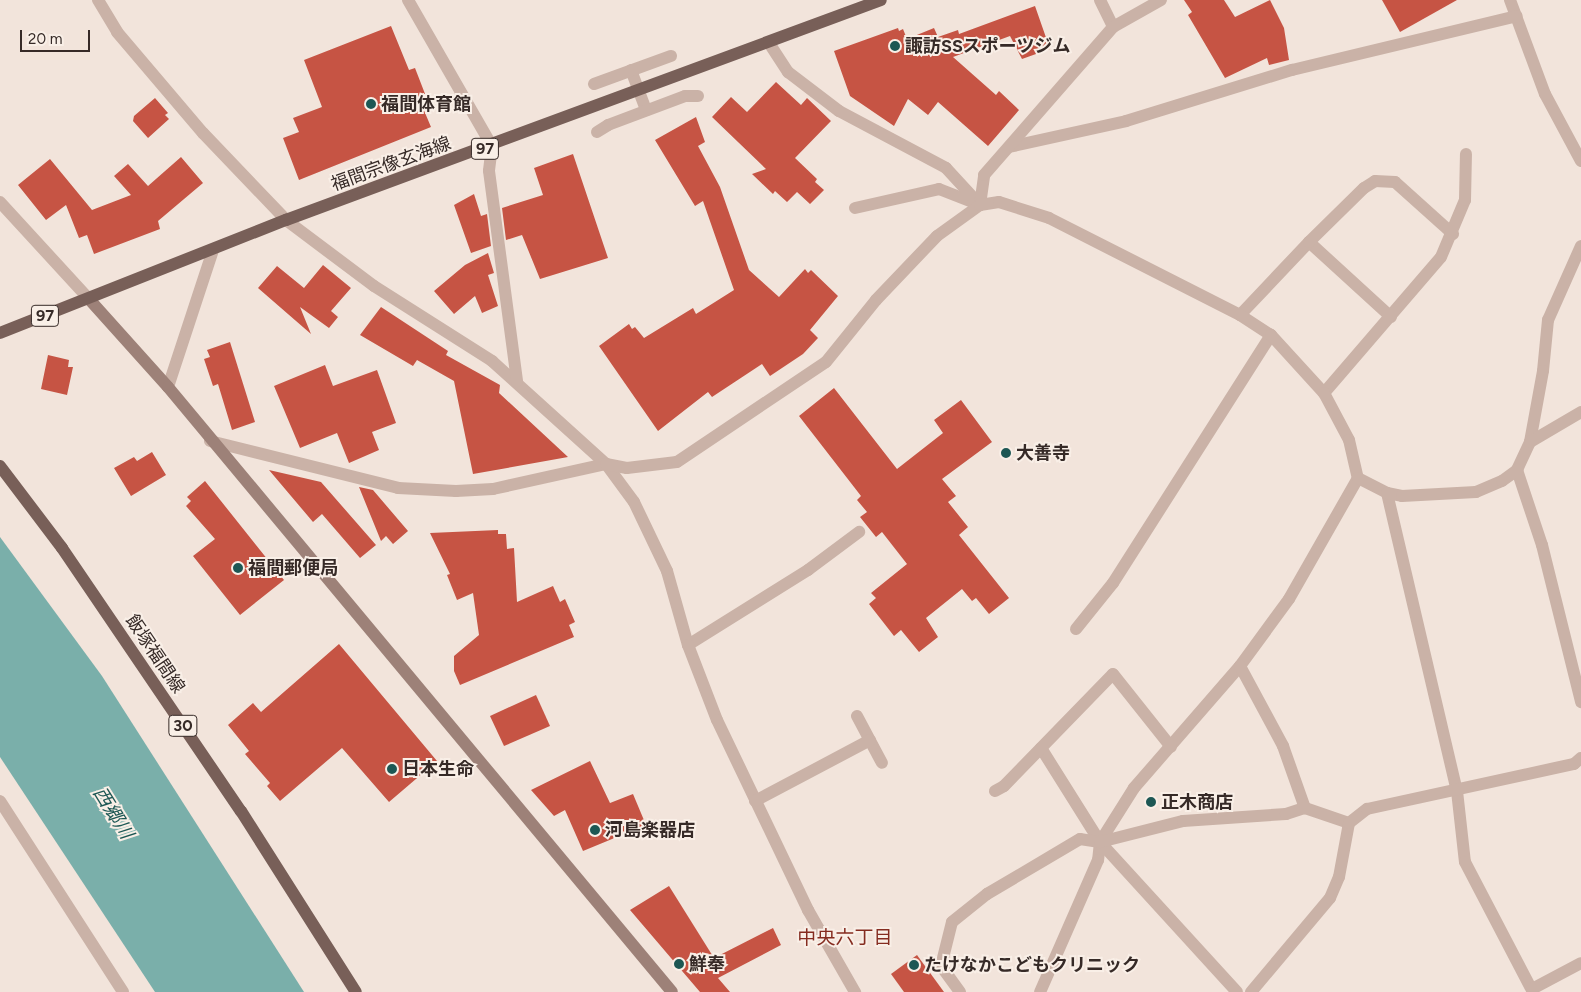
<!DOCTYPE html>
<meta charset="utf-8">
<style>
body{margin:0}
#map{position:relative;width:1581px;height:992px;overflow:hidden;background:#f2e4db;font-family:Figtree,"Noto Sans JP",sans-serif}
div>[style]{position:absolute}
.water>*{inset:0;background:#7aafaa}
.building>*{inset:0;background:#c65444}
.lane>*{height:12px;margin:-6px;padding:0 6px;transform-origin:6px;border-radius:6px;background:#cab2a7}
.street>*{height:12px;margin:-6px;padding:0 6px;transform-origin:6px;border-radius:6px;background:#cab2a7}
.secondary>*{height:12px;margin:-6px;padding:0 6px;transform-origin:6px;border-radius:6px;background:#9d8178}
.primary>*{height:12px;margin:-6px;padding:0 6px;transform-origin:6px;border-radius:6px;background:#785f58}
.dots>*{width:14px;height:14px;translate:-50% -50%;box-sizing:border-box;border:2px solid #f9efe7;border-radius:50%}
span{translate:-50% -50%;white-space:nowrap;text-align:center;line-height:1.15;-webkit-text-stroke:4px #f9efe7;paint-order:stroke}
.shield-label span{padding:1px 4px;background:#f9efe7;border:1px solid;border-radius:4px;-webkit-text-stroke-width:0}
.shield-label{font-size:16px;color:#362a27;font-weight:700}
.poi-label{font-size:18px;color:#362a27;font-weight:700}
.left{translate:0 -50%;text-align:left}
.street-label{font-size:18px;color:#362a27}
.water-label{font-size:19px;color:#1d5754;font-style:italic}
.neighbourhood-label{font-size:19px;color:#852c20}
.scale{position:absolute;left:20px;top:30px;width:70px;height:22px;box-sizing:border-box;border:2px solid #362a27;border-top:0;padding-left:6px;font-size:15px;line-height:18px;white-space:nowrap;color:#362a27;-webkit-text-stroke:4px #f9efe7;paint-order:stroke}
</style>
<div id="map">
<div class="water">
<i style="clip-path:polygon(0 537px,102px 676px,304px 992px,155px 992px,0 757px)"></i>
</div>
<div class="building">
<i style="clip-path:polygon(1184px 0,1224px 0,1235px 17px,1270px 0,1284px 28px,1289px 60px,1269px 65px,1267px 58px,1225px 78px,1188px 15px,1192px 12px)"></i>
<i style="clip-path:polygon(1382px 0,1457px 0,1400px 32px)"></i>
<i style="clip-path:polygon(1035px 6px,1050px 49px,1022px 59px,1010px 36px,953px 57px,996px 95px,999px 91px,1019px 110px,988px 146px,938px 102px,928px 115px,908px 99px,894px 126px,850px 96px,834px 51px,898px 28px,899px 31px,903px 29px,907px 39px,934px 28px,938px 37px,958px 30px,959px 34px)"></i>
<i style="clip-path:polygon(391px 26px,409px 70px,415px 68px,427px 99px,420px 101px,431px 127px,299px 180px,283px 138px,299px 132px,293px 118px,322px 107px,304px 60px)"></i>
<i style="clip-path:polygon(776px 82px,801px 105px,807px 98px,831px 121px,795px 158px,817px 179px,815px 182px,824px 190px,810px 204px,797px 192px,787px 202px,775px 191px,773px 194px,752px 174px,766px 169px,712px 117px,731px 97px,747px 112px)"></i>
<i style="clip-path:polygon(155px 98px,168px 113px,165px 115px,169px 119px,148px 138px,133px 121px,134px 116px)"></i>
<i style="clip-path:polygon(696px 117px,705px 142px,698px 146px,720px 187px,749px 270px,779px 297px,805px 269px,808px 273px,811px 270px,838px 296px,810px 330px,818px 338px,803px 354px,770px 376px,762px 364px,712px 397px,708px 392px,658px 431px,599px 346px,629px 324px,632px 329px,635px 327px,644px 338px,693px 308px,696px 314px,734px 290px,703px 201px,695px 206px,655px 140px)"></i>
<i style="clip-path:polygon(573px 154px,608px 258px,540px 279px,522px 235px,506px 240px,502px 208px,543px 195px,534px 168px)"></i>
<i style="clip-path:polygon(181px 157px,203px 183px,158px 221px,160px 229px,94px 254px,87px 235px,79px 238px,66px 205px,46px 220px,18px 185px,50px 159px,92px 210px,131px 195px,114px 176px,128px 164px,148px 186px)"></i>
<i style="clip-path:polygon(474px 194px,481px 216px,487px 214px,491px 246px,471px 253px,454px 205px)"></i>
<i style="clip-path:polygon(488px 253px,494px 273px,488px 275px,498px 306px,482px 313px,475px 296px,454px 314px,434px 291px,465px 265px)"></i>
<i style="clip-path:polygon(323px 265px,351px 288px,331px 311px,338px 317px,329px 328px,300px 307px,311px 334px,258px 288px,277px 266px,304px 288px)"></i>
<i style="clip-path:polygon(381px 307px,448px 351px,446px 355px,500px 385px,499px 393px,568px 457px,473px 474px,454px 381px,417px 360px,413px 366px,360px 335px)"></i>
<i style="clip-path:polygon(230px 342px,255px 422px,232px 430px,218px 384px,213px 386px,204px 359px,210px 357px,207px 350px)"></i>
<i style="clip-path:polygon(48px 355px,69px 360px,68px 367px,73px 367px,67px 395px,41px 389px)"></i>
<i style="clip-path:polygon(325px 365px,333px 386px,377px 370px,396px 423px,372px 432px,379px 450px,349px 463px,337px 433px,300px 448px,274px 386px)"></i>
<i style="clip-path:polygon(834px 388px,897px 469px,943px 433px,934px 420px,961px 400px,992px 442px,942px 479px,956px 496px,948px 502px,968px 527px,959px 535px,1009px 598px,989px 614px,976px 598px,972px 601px,962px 589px,926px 618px,938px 637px,919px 652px,901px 630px,894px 636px,869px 604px,876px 598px,871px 593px,907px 564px,882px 532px,876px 537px,860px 517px,867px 512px,857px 500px,861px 496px,799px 416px)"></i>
<i style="clip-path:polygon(152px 452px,166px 475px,131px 496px,114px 468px,134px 457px,137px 461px)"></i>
<i style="clip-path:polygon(269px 470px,321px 482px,376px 545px,360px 558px,322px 514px,313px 522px)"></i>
<i style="clip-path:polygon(205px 481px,284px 580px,240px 615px,193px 556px,215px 539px,186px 506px,191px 501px,187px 497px)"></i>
<i style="clip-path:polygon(359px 487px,373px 490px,408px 531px,393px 544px,386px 536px,381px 541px)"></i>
<i style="clip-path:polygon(498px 530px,498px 534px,506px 534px,507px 549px,514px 548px,517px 602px,553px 586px,560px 602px,565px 599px,575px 622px,569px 625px,574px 637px,460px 685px,454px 671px,454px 656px,479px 635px,473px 593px,457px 600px,447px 575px,450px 574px,430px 533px)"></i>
<i style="clip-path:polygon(339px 644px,437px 761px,389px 802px,342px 748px,280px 801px,267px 786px,270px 783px,245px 754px,249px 751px,228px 725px,253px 703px,261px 712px)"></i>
<i style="clip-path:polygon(536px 695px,550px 726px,504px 746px,490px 716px)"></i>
<i style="clip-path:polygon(590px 761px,610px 803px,633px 794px,646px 825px,583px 851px,565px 810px,554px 816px,531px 790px)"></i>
<i style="clip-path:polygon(669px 886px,714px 958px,773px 928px,781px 945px,718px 978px,730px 992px,700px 992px,630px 910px)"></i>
<i style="clip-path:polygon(917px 955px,944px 992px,904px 992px,891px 974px)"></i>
</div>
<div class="lane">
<i style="left:855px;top:208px;width:86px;rotate:-12.7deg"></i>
<i style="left:939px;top:189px;width:44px;rotate:21.3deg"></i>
<i style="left:1076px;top:629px;width:59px;rotate:-51.2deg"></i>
<i style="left:1113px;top:583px;width:294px;rotate:-57.5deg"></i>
<i style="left:688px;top:645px;width:142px;rotate:-32deg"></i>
<i style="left:808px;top:570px;width:64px;rotate:-36.7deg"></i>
</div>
<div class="street">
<i style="left:98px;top:0;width:37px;rotate:59deg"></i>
<i style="left:117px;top:32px;width:133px;rotate:49.6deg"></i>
<i style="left:203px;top:133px;width:120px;rotate:46.3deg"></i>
<i style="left:286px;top:220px;width:110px;rotate:36.9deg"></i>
<i style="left:374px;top:286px;width:140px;rotate:32.4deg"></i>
<i style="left:492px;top:361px;width:154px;rotate:42.1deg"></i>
<i style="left:606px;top:464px;width:47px;rotate:53.6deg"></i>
<i style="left:634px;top:502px;width:76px;rotate:64.4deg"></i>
<i style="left:667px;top:571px;width:77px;rotate:74.2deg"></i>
<i style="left:688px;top:645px;width:80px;rotate:68.9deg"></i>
<i style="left:717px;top:720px;width:211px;rotate:64.4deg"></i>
<i style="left:808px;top:910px;width:95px;rotate:60.2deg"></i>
<i style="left:408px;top:0;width:168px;rotate:60.1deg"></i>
<i style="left:492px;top:146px;width:25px;rotate:97deg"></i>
<i style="left:489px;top:171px;width:212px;rotate:82.4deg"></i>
<i style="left:1100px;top:0;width:30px;rotate:64deg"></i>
<i style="left:1510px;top:0;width:100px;rotate:69.6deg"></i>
<i style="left:1545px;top:94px;width:76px;rotate:61.8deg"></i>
<i style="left:769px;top:43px;width:35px;rotate:57deg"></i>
<i style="left:788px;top:72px;width:64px;rotate:37.4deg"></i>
<i style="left:839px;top:111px;width:121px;rotate:28deg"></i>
<i style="left:946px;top:168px;width:50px;rotate:47.4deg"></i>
<i style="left:631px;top:70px;width:43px;rotate:69.4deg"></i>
<i style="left:594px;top:84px;width:82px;rotate:-20deg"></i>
<i style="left:597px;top:132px;width:13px;rotate:-32deg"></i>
<i style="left:608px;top:125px;width:82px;rotate:-20.6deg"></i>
<i style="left:685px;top:96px;width:13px"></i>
<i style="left:1009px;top:147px;width:120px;rotate:-12.5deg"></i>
<i style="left:1126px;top:121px;width:174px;rotate:-17.1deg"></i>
<i style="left:1292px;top:70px;width:231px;rotate:-13.5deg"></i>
<i style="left:0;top:202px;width:132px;rotate:47.5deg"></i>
<i style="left:980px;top:205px;width:30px;rotate:-82deg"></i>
<i style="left:984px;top:175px;width:196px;rotate:-48.9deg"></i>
<i style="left:1113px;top:27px;width:55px;rotate:-29.4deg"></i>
<i style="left:1309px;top:242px;width:111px;rotate:42.4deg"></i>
<i style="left:1581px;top:246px;width:81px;rotate:114deg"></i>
<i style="left:1548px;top:320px;width:51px;rotate:95.6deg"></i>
<i style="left:1543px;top:371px;width:72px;rotate:100.4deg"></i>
<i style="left:1530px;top:442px;width:31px;rotate:115deg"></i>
<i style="left:1517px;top:470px;width:79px;rotate:71.6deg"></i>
<i style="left:1542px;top:545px;width:162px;rotate:76deg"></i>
<i style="left:1240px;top:315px;width:100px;rotate:-46.6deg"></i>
<i style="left:1309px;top:242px;width:77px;rotate:-44.5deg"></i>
<i style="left:1364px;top:188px;width:13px;rotate:-32deg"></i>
<i style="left:1375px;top:181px;width:20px;rotate:3deg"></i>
<i style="left:1395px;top:182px;width:78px;rotate:41.9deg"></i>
<i style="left:168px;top:387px;width:144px;rotate:-71.8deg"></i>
<i style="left:1324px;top:393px;width:179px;rotate:-49.3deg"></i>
<i style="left:1441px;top:257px;width:62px;rotate:-67.2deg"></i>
<i style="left:1465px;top:200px;width:46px;rotate:-88.8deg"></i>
<i style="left:210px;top:441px;width:194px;rotate:14deg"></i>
<i style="left:398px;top:488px;width:58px;rotate:3deg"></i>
<i style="left:456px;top:491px;width:37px;rotate:-3deg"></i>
<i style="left:493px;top:489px;width:116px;rotate:-12.5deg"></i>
<i style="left:606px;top:464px;width:21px;rotate:11deg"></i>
<i style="left:627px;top:468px;width:50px;rotate:-6.8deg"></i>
<i style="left:677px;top:462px;width:179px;rotate:-33.9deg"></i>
<i style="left:826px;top:362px;width:80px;rotate:-51.1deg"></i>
<i style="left:876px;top:300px;width:88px;rotate:-46.4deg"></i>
<i style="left:937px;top:236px;width:53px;rotate:-35.8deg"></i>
<i style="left:980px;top:205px;width:19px;rotate:-9deg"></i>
<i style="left:999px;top:202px;width:52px;rotate:17.7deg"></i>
<i style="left:1049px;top:218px;width:214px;rotate:26.9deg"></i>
<i style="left:1240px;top:315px;width:37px;rotate:33deg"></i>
<i style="left:1271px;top:335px;width:79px;rotate:47.6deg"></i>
<i style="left:1324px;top:393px;width:53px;rotate:62deg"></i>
<i style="left:1349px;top:440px;width:39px;rotate:77deg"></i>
<i style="left:1358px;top:478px;width:139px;rotate:119.7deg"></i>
<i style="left:1289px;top:599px;width:83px;rotate:126.2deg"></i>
<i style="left:1240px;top:666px;width:162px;rotate:131deg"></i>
<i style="left:1134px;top:788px;width:64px;rotate:122.2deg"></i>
<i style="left:1100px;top:842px;width:18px;rotate:96deg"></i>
<i style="left:1098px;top:860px;width:144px;rotate:113.7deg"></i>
<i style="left:1530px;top:442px;width:59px;rotate:-30.5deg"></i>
<i style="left:1358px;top:478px;width:33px;rotate:27deg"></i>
<i style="left:1387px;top:493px;width:306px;rotate:76.8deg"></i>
<i style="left:1457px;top:791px;width:71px;rotate:83.6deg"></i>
<i style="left:1465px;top:862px;width:147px;rotate:62.4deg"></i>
<i style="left:1387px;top:493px;width:15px;rotate:11deg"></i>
<i style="left:1402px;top:496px;width:74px;rotate:-3.1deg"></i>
<i style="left:1476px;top:492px;width:28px;rotate:-23deg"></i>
<i style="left:1502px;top:481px;width:19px;rotate:-36deg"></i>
<i style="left:1240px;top:666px;width:91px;rotate:61.7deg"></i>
<i style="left:1283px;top:746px;width:66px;rotate:70.5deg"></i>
<i style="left:857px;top:716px;width:53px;rotate:62deg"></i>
<i style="left:1041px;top:748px;width:111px;rotate:57.9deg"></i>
<i style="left:1100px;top:842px;width:203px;rotate:47.6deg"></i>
<i style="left:995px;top:791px;width:10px;rotate:-29deg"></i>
<i style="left:1004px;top:786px;width:156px;rotate:-45.8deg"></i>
<i style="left:1113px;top:674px;width:93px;rotate:51.5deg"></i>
<i style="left:0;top:801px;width:227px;rotate:57.2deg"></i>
<i style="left:755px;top:801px;width:130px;rotate:-27.9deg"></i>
<i style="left:1532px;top:989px;width:55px;rotate:-28deg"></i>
<i style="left:960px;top:992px;width:32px;rotate:-126deg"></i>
<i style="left:941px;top:966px;width:45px;rotate:-76deg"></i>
<i style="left:952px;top:922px;width:45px;rotate:-38.7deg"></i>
<i style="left:987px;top:894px;width:108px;rotate:-30.6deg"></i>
<i style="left:1080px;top:839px;width:20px;rotate:9deg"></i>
<i style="left:1100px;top:842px;width:86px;rotate:-14.2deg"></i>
<i style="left:1183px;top:821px;width:103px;rotate:-3.9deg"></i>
<i style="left:1286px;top:814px;width:20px;rotate:-18deg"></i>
<i style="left:1305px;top:808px;width:46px;rotate:18.8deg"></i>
<i style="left:1251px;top:992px;width:123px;rotate:-50deg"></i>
<i style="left:1330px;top:898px;width:23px;rotate:-67deg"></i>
<i style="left:1339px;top:877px;width:55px;rotate:-79.5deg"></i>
<i style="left:1349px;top:823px;width:23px;rotate:-38deg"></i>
<i style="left:1367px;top:809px;width:212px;rotate:-12.3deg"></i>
<i style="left:1574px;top:764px;width:9px;rotate:-41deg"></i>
</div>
<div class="secondary">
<i style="left:89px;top:299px;width:118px;rotate:48.1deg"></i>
<i style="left:168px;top:387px;width:787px;rotate:50.2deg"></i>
</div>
<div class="primary">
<i style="left:0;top:333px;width:308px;rotate:-21.6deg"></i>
<i style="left:286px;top:220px;width:634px;rotate:-20.29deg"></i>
<i style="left:0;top:466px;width:103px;rotate:52.9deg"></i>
<i style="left:62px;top:548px;width:318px;rotate:55.8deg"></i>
<i style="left:241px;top:811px;width:214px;rotate:57.6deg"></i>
</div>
<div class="dots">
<i style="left:895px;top:46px;background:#1d5754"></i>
<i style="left:371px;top:104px;background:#1d5754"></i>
<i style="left:1006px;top:453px;background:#1d5754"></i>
<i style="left:238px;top:568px;background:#1d5754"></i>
<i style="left:392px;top:769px;background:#1d5754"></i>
<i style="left:1151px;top:802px;background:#1d5754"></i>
<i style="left:595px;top:830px;background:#1d5754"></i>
<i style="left:679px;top:964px;background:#1d5754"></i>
<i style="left:914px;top:965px;background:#1d5754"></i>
</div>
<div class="shield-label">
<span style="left:485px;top:149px">97</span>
<span style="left:45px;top:316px">97</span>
<span style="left:183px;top:726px">30</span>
</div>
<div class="poi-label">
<span class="left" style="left:905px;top:46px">諏訪SSスポーツジム</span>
<span class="left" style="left:381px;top:104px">福間体育館</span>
<span class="left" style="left:1016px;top:453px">大善寺</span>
<span class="left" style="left:248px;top:568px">福間郵便局</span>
<span class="left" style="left:402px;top:769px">日本生命</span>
<span class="left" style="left:1161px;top:802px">正木商店</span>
<span class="left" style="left:605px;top:830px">河島楽器店</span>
<span class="left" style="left:689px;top:964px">鮮奉</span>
<span class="left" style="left:924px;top:965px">たけなかこどもクリニック</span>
</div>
<div class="street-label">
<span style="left:391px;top:164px;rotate:-20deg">福間宗像玄海線</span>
<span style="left:155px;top:654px;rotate:56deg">飯塚福間線</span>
</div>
<div class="water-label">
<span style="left:113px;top:813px;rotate:58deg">西郷川</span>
</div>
<div class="neighbourhood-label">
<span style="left:845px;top:938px">中央六丁目</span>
</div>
<div class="scale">20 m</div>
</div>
